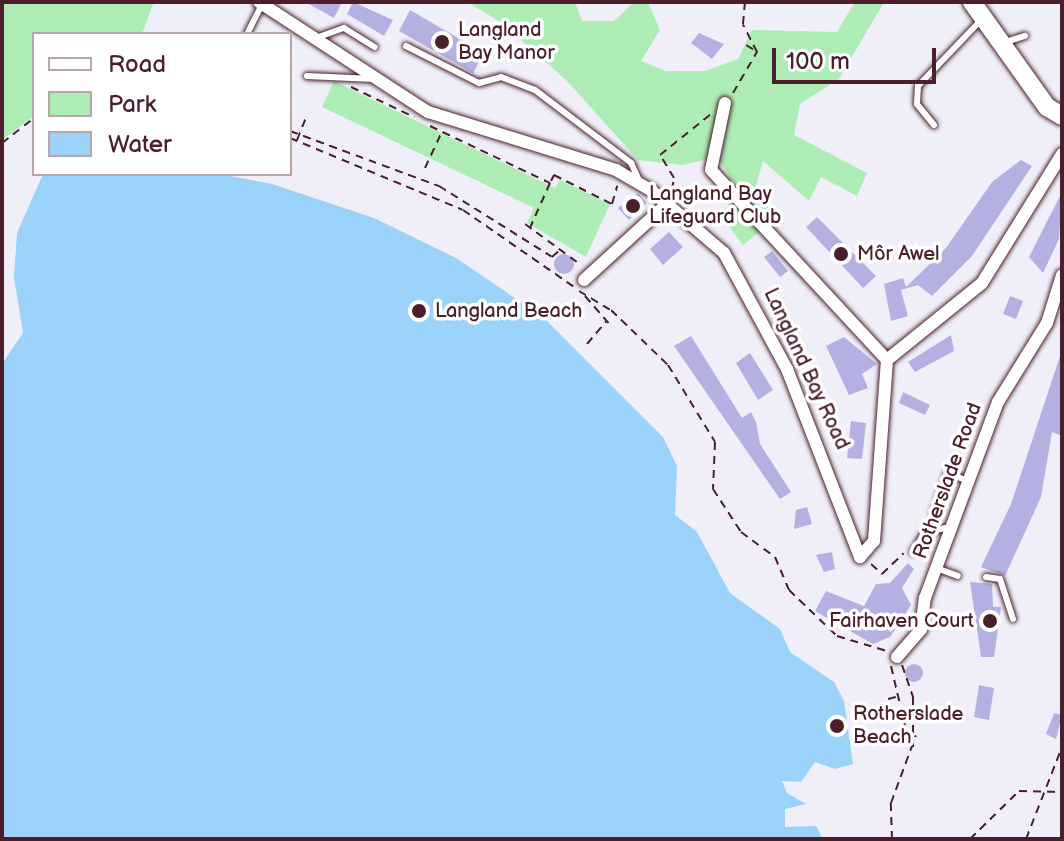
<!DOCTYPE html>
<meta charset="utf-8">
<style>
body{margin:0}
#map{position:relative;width:1064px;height:841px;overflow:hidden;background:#f0eff9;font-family:"Balsamiq Sans",sans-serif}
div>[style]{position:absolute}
.green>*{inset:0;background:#adedb5}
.water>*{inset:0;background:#9ad2f9}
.building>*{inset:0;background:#b5b0e2}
.round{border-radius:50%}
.path>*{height:2px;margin-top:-1px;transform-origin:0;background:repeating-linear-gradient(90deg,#4a1f2b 0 8px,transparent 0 14px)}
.roads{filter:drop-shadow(0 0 2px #4a1f2b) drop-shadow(0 0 2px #4a1f2b)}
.lane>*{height:6px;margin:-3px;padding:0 3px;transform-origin:3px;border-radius:3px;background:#fff}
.street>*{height:12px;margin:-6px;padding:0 6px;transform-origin:6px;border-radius:6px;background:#fff}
.secondary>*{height:18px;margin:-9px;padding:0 9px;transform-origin:9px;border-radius:9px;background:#fff}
.dots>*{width:22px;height:22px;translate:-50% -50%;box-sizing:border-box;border:4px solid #fff;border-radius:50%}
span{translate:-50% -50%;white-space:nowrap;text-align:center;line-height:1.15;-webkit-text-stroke:7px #fff;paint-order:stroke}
.poi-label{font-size:20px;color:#4a1f2b}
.left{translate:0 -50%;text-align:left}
.right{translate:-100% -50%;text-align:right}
.street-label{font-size:20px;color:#4a1f2b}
.frame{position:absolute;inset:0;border:4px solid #4a1f2b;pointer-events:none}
.legend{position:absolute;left:32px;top:32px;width:260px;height:144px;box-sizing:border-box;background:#fff;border:2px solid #b7a5aa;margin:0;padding:10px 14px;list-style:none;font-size:24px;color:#4a1f2b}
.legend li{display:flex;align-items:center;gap:16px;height:40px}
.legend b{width:40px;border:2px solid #b7a5aa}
.scale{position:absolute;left:772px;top:48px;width:164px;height:36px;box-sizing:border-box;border:4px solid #4a1f2b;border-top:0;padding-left:10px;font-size:24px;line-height:28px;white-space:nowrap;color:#4a1f2b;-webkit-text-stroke:6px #fff;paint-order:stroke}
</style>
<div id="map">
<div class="green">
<i style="clip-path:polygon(2px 2px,154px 2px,142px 34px,34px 34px,34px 116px,2px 140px)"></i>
<i style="clip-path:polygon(467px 2px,575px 2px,582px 21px,614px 21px,634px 2px,648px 2px,660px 30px,641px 61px,666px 71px,705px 71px,738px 59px,752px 30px,837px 32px,855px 2px,883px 4px,839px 79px,800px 104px,794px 135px,867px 173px,857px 196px,821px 177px,809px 201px,763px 161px,756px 186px,776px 219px,743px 245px,724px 220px,735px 185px,717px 157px,682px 165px,638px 160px,567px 81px,502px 23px)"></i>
<i style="clip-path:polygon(334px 81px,555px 188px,560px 180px,610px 204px,586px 257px,527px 223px,534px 208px,322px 107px)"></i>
</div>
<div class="water">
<i style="clip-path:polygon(43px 174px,220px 174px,272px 184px,374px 218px,456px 258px,544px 318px,663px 437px,677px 466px,675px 515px,697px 532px,730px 593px,780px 629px,790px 652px,834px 682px,844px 701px,853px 764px,835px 769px,815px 762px,801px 782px,782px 781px,787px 793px,806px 804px,785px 809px,785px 827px,816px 826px,823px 839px,2px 839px,2px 364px,23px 333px,14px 277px,17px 233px)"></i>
</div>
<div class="building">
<i style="clip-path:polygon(305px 2px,342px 2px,334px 18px)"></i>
<i style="clip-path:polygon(353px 2px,393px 20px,384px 36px,347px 14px)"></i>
<i style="clip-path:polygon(410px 10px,484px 53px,473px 73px,399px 31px)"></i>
<i style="clip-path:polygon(699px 33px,724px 44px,712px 59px,691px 43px)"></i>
<i style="clip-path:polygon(1021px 160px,1032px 166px,972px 256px,932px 296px,918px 285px,901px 290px,908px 316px,891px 321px,884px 284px,903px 278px,906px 287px,946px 248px,992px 182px)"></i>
<i style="clip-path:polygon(1062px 192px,1059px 239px,1043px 273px,1029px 257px)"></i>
<i style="clip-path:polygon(638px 193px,647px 203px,629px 220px,618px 208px)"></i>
<i style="clip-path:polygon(817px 217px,876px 276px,863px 288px,806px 227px)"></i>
<i style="clip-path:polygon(669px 232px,683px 247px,663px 265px,650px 249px)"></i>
<i style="clip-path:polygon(772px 251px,788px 271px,780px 277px,764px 257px)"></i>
<i class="round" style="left:554px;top:254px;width:20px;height:20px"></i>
<i style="clip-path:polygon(1010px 296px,1023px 301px,1016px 319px,1003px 314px)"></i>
<i style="clip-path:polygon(951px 335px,954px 351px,915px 372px,908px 362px)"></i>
<i style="clip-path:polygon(691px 336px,742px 418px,751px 412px,756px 422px,760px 444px,791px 492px,780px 499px,674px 346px)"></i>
<i style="clip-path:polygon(844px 337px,877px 364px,862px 374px,868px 388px,849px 395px,826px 346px)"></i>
<i style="clip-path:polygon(1062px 350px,1062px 436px,1052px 432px,1041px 497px,1005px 576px,981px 567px,1011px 504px)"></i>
<i style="clip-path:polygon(750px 353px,773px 390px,758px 400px,736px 363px)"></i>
<i style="clip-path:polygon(903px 392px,930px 405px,925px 415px,899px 403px)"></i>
<i style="clip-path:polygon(851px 421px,866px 423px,862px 459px,847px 458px)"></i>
<i style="clip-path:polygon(807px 507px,812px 524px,794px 529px,796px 510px)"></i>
<i style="clip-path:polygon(832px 552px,835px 569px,824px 572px,816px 555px)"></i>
<i style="clip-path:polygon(908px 563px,914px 569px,902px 588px,911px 605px,890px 637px,873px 644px,815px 611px,826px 591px,864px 606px,876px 584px,890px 583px)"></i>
<i style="clip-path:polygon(970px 582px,992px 584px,993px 607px,1001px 607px,994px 657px,981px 657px)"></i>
<i class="round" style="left:905px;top:664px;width:18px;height:18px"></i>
<i style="clip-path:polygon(979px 685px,994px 688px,989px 720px,974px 717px)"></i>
<i style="clip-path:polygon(1054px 713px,1062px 715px,1056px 739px,1046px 734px)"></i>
</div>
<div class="path">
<i style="left:746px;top:45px;width:12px;rotate:31deg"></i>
<i style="left:351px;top:87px;width:70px;rotate:25.5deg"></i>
<i style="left:733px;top:93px;width:48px;rotate:-59.7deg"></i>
<i style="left:757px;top:52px;width:31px;rotate:-117deg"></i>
<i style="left:743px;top:24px;width:22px;rotate:-85deg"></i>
<i style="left:430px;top:126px;width:133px;rotate:25.4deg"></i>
<i style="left:550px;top:183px;width:49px;rotate:114deg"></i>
<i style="left:290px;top:131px;width:159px;rotate:20.3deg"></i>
<i style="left:439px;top:186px;width:133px;rotate:32.1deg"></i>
<i style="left:552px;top:257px;width:12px;rotate:-42deg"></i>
<i style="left:290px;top:138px;width:187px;rotate:22.6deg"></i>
<i style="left:463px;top:210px;width:135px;rotate:34.7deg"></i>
<i style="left:297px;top:140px;width:24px;rotate:-68deg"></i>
<i style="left:2px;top:143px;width:41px;rotate:-38deg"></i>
<i style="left:425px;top:168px;width:40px;rotate:-65deg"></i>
<i style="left:551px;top:181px;width:7px;rotate:-63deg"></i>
<i style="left:554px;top:175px;width:65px;rotate:26.6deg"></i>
<i style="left:612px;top:204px;width:19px;rotate:-74deg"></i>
<i style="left:672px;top:190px;width:12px;rotate:-81deg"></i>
<i style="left:674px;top:178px;width:27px;rotate:-121deg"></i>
<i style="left:660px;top:155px;width:65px;rotate:-38.8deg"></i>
<i style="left:525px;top:224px;width:69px;rotate:36.2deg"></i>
<i style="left:579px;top:291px;width:37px;rotate:31deg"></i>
<i style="left:611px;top:310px;width:79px;rotate:44deg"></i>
<i style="left:668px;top:365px;width:90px;rotate:58.6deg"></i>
<i style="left:715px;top:442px;width:47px;rotate:92.4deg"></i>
<i style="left:713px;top:489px;width:51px;rotate:56.9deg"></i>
<i style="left:741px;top:532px;width:42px;rotate:36.3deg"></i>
<i style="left:775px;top:557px;width:36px;rotate:67deg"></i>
<i style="left:789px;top:590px;width:66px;rotate:43.8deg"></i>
<i style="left:837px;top:636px;width:52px;rotate:16.7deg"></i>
<i style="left:585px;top:296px;width:38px;rotate:49deg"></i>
<i style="left:587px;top:344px;width:30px;rotate:-50deg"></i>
<i style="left:871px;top:564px;width:15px;rotate:42deg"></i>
<i style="left:882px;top:574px;width:30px;rotate:-44deg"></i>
<i style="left:902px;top:665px;width:34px;rotate:71deg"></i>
<i style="left:913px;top:697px;width:51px;rotate:90deg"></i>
<i style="left:891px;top:666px;width:70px;rotate:76.8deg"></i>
<i style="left:888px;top:699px;width:8px;rotate:-14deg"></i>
<i style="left:892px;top:839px;width:36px;rotate:-92deg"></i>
<i style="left:891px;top:803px;width:72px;rotate:-69.8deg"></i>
<i style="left:970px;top:839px;width:69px;rotate:-44.4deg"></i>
<i style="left:1019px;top:791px;width:43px;rotate:1.3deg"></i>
<i style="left:1026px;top:839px;width:99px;rotate:-68.6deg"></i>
</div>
<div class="roads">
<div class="lane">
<i style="left:247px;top:34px;width:34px;rotate:-63deg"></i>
<i style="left:316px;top:38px;width:30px;rotate:-20deg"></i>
<i style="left:344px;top:28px;width:36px;rotate:32deg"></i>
<i style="left:1006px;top:42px;width:20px;rotate:-18deg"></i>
<i style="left:406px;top:46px;width:82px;rotate:26.9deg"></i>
<i style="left:479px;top:83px;width:23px;rotate:-15deg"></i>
<i style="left:501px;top:77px;width:36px;rotate:21deg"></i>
<i style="left:535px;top:90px;width:121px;rotate:37.2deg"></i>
<i style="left:631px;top:163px;width:19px;rotate:65deg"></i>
<i style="left:307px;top:76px;width:67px;rotate:2.6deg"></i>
<i style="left:934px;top:125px;width:27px;rotate:-129deg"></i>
<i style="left:917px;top:104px;width:18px;rotate:-87deg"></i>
<i style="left:918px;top:86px;width:91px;rotate:-46.3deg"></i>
<i style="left:934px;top:514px;width:43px;rotate:-71.1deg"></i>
<i style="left:948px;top:473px;width:22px;rotate:22deg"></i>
<i style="left:913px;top:552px;width:23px;rotate:-59deg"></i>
<i style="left:925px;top:532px;width:26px;rotate:-11deg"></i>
<i style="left:939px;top:569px;width:20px;rotate:20deg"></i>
<i style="left:986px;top:577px;width:14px;rotate:8deg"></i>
<i style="left:1000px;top:579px;width:42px;rotate:72deg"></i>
</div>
<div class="street">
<i style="left:259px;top:2px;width:202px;rotate:33.1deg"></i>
<i style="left:428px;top:112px;width:197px;rotate:17.1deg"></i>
<i style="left:616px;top:170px;width:42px;rotate:30.3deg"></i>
<i style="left:652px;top:191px;width:95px;rotate:40.7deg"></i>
<i style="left:724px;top:253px;width:132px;rotate:61.5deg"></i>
<i style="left:787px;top:369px;width:202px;rotate:68.8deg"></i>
<i style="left:860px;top:557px;width:21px;rotate:-49deg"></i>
<i style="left:874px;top:541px;width:181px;rotate:-85.9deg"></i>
<i style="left:887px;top:360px;width:122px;rotate:-39deg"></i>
<i style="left:982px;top:283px;width:152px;rotate:-58.2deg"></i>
<i style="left:725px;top:103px;width:68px;rotate:101.8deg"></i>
<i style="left:711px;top:170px;width:259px;rotate:47.2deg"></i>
<i style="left:584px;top:280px;width:114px;rotate:-42.5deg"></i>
<i style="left:897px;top:657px;width:37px;rotate:-49deg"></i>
<i style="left:921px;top:629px;width:31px;rotate:-83deg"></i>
<i style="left:925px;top:598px;width:209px;rotate:-69.6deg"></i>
<i style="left:998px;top:402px;width:93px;rotate:-58.2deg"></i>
<i style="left:1047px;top:323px;width:50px;rotate:-72.6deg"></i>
</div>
<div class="secondary">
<i style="left:972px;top:2px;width:129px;rotate:54.5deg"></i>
<i style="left:1047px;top:107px;width:17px;rotate:31deg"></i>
</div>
</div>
<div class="dots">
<i style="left:442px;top:42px;background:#4a1f2b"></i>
<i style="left:633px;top:206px;background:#4a1f2b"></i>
<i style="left:841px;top:254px;background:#4a1f2b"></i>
<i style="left:419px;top:311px;background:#4a1f2b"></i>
<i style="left:990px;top:621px;background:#4a1f2b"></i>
<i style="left:837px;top:726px;background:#4a1f2b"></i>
</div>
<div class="poi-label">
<span class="left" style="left:458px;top:42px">Langland<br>Bay Manor</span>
<span class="left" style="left:649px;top:206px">Langland Bay<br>Lifeguard Club</span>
<span class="left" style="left:857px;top:254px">Môr Awel</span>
<span class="left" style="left:435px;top:311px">Langland Beach</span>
<span class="right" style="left:974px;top:621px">Fairhaven Court</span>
<span class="left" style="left:853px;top:726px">Rotherslade<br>Beach</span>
</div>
<div class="street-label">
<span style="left:806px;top:369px;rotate:65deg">Langland Bay Road</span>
<span style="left:948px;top:481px;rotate:-70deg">Rotherslade Road</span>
</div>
<div class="frame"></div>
<ul class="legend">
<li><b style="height:10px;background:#fff"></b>Road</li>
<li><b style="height:22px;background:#adedb5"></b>Park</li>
<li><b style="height:22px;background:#9ad2f9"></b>Water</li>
</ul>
<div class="scale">100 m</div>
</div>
